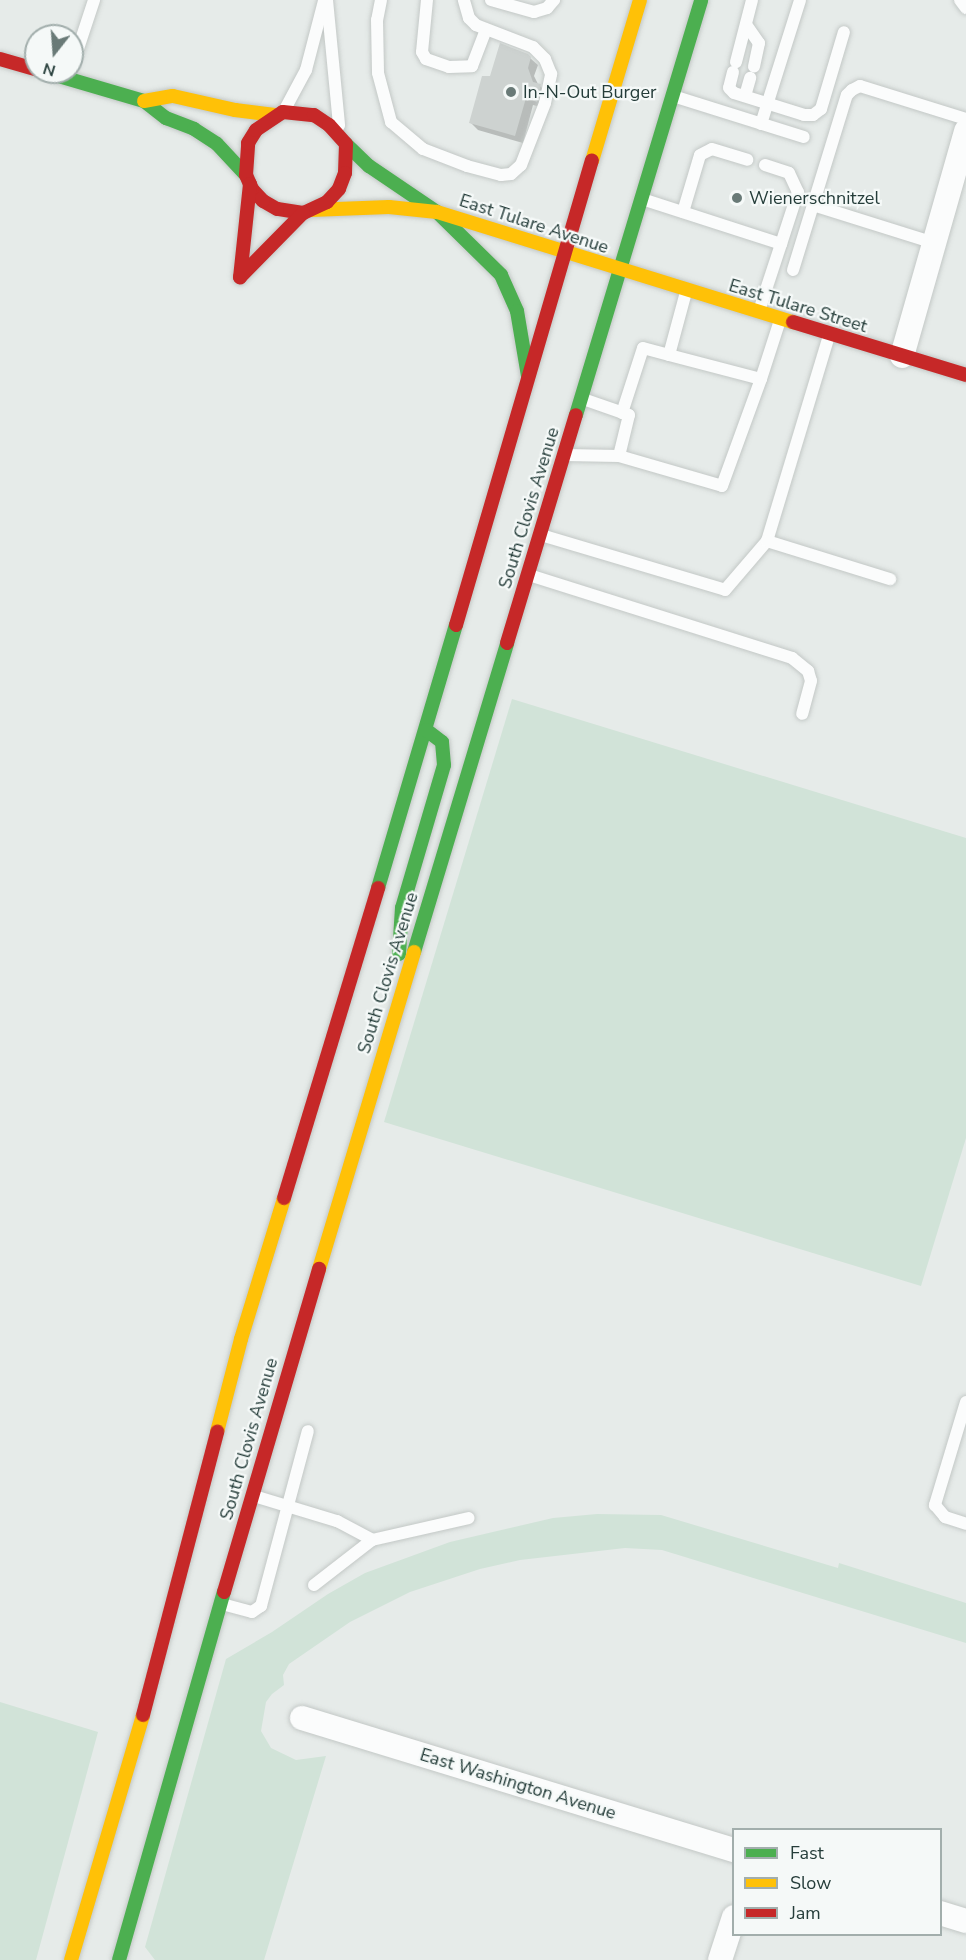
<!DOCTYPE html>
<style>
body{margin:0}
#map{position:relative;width:966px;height:1960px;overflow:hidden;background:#e6ebe9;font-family:"Nunito Sans",sans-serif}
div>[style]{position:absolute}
.green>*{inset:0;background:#d1e3d8}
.shadow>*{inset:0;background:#0003}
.building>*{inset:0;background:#cdd2d0}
.roads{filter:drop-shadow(0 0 2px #c3c8c6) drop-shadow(0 0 2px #c3c8c6)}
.lane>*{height:12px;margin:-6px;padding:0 6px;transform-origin:6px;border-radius:6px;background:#fbfcfc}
.street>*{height:24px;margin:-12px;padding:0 12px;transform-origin:12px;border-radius:12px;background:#fbfcfc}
.fast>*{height:14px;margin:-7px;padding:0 7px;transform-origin:7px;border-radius:7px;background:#4caf50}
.slow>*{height:14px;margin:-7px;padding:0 7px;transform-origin:7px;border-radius:7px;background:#ffc107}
.jam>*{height:14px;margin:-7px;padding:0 7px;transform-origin:7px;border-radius:7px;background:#c62828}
.dots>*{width:16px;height:16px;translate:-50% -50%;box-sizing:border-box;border:3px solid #f5f9f8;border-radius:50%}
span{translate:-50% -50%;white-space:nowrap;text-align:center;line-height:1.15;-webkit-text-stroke:4.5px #f5f9f8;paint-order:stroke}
.poi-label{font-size:18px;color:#253d3a}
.left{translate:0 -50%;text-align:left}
.street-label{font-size:18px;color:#253d3a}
.legend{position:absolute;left:732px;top:1828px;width:210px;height:108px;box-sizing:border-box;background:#f5f9f8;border:2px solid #a2aeac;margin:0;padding:8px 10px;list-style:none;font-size:18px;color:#253d3a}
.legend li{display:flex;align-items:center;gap:12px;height:30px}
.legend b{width:30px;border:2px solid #a2aeac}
.north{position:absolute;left:24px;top:24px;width:60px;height:60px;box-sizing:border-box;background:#f5f9f8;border:2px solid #a2aeac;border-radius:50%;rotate:197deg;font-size:16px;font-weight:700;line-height:24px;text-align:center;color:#253d3a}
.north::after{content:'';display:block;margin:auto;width:21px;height:27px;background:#697a77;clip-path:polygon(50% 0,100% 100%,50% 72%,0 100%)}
</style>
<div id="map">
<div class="green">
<i style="clip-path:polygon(512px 699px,966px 838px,966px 1138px,921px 1286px,384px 1122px)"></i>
<i style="clip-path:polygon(597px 1514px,661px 1515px,838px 1568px,839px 1563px,966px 1603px,966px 1643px,662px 1550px,625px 1548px,520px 1560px,480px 1569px,410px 1592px,350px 1622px,289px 1664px,283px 1675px,284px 1685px,272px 1694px,266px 1702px,261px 1731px,271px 1748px,296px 1760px,326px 1756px,264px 1960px,155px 1960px,145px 1947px,226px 1659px,272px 1632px,328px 1594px,365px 1573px,450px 1542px,553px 1518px)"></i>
<i style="clip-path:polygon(0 1702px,98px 1732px,36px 1960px,0 1960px)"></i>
</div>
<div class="shadow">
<i style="clip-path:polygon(530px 58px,538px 65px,534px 76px,538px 84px,547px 93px,544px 108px,533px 105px,523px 143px,478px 130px,470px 122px,491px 78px)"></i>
</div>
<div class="building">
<i style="clip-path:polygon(500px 43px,528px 54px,531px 57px,528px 68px,533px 82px,541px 84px,537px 102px,526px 98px,515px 136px,469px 123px,482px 76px,490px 76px)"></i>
</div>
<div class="roads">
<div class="lane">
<i style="left:327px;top:0;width:126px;rotate:84.5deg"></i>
<i style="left:381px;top:0;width:20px;rotate:101deg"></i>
<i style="left:377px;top:20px;width:53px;rotate:88.9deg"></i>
<i style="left:378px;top:73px;width:51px;rotate:75.1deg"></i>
<i style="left:391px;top:122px;width:42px;rotate:40.2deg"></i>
<i style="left:423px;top:149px;width:47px;rotate:21.1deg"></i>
<i style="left:467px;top:166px;width:35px;rotate:15deg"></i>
<i style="left:501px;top:175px;width:10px;rotate:-6deg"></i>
<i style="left:511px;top:174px;width:13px;rotate:-42deg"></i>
<i style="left:521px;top:165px;width:66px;rotate:-68.8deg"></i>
<i style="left:545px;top:103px;width:30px;rotate:-78deg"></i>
<i style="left:551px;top:74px;width:16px;rotate:-112deg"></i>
<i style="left:545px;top:59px;width:17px;rotate:-135deg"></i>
<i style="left:533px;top:47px;width:61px;rotate:-158.9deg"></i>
<i style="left:476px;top:25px;width:10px;rotate:-135deg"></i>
<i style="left:469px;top:18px;width:19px;rotate:-106deg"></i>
<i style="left:427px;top:0;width:52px;rotate:95.5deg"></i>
<i style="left:422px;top:52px;width:8px;rotate:60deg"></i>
<i style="left:426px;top:59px;width:24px;rotate:19deg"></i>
<i style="left:449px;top:67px;width:23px;rotate:-2deg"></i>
<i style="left:472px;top:66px;width:39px;rotate:-69deg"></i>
<i style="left:491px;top:0;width:45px;rotate:15.6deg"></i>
<i style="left:534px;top:12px;width:14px;rotate:-17deg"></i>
<i style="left:547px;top:8px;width:11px;rotate:-49deg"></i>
<i style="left:960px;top:0;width:10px;rotate:53deg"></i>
<i style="left:747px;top:26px;width:21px;rotate:55deg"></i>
<i style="left:759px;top:43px;width:24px;rotate:102deg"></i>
<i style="left:736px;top:62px;width:64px;rotate:-75.5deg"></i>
<i style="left:72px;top:67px;width:71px;rotate:-71.8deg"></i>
<i style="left:733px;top:72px;width:16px;rotate:104deg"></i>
<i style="left:729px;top:88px;width:7px;rotate:45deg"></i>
<i style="left:734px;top:93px;width:73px;rotate:17.4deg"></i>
<i style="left:804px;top:115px;width:9px"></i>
<i style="left:813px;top:115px;width:10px;rotate:-37deg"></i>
<i style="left:821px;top:109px;width:80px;rotate:-73.4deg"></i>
<i style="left:673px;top:96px;width:137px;rotate:17.4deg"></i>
<i style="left:745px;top:96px;width:19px;rotate:-74deg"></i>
<i style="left:284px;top:111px;width:47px;rotate:-61.8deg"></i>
<i style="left:306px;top:70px;width:71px;rotate:-75.4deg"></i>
<i style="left:761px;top:124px;width:130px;rotate:-72.5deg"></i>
<i style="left:765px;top:165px;width:25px;rotate:18deg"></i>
<i style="left:789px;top:173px;width:21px;rotate:65deg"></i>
<i style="left:798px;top:192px;width:55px;rotate:108.1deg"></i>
<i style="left:642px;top:199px;width:146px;rotate:17.9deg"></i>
<i style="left:781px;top:244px;width:71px;rotate:108.2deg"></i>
<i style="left:813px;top:205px;width:127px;rotate:17.4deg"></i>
<i style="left:683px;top:212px;width:59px;rotate:-73.4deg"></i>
<i style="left:700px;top:155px;width:13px;rotate:-27deg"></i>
<i style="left:712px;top:149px;width:37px;rotate:17deg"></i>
<i style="left:793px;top:270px;width:183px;rotate:-72.9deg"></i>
<i style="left:847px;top:95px;width:7px;rotate:-45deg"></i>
<i style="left:852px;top:90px;width:9px;rotate:-27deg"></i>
<i style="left:860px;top:86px;width:111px;rotate:17.3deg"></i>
<i style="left:686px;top:292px;width:65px;rotate:105.1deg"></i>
<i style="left:669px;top:355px;width:95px;rotate:14.6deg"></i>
<i style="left:761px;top:379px;width:62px;rotate:-72.1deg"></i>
<i style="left:622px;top:413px;width:68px;rotate:-72.1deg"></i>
<i style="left:643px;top:348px;width:27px;rotate:15deg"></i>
<i style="left:565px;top:455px;width:54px;rotate:1.1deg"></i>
<i style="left:619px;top:456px;width:42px;rotate:-76.3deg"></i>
<i style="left:629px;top:415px;width:49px;rotate:-160.8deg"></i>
<i style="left:619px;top:456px;width:107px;rotate:16.2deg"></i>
<i style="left:722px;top:486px;width:114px;rotate:-70deg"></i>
<i style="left:541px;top:535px;width:192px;rotate:16.6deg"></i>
<i style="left:725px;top:590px;width:65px;rotate:-49.4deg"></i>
<i style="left:767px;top:541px;width:215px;rotate:-73.2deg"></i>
<i style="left:767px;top:541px;width:129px;rotate:17.2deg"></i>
<i style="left:529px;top:575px;width:276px;rotate:17.5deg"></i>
<i style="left:792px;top:658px;width:21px;rotate:39deg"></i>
<i style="left:808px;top:671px;width:10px;rotate:73deg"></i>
<i style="left:811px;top:681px;width:34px;rotate:105deg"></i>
<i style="left:966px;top:1402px;width:108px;rotate:106.8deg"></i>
<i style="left:935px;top:1505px;width:16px;rotate:50deg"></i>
<i style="left:945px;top:1517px;width:22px;rotate:18deg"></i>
<i style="left:254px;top:1496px;width:87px;rotate:16.8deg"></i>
<i style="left:337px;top:1521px;width:40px;rotate:28deg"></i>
<i style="left:372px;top:1540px;width:99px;rotate:-12.8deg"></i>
<i style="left:314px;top:1585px;width:73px;rotate:-37.8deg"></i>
<i style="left:222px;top:1604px;width:31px;rotate:15deg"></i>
<i style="left:252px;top:1612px;width:11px;rotate:-34deg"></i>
<i style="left:261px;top:1606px;width:181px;rotate:-75deg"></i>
</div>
<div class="street">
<i style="left:902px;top:356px;width:234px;rotate:-74.1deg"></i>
<i style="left:302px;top:1718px;width:452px;rotate:17deg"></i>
<i style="left:940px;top:1913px;width:27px;rotate:17deg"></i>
<i style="left:720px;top:1960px;width:45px;rotate:-72deg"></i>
</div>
<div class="fast">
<i style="left:45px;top:72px;width:103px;rotate:16.3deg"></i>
<i style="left:144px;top:101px;width:28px;rotate:38deg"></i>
<i style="left:166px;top:118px;width:30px;rotate:21deg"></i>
<i style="left:194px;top:129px;width:27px;rotate:33deg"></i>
<i style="left:217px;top:144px;width:42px;rotate:46.9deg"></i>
<i style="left:346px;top:144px;width:32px;rotate:44deg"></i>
<i style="left:369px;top:166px;width:82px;rotate:34.1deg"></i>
<i style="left:437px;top:212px;width:90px;rotate:44.5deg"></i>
<i style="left:501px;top:275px;width:39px;rotate:66deg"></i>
<i style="left:517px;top:311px;width:66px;rotate:80.4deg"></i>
<i style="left:576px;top:415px;width:433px;rotate:-73.2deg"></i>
<i style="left:378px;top:888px;width:274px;rotate:-73.5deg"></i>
<i style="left:414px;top:952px;width:323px;rotate:-73.2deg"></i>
<i style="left:399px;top:954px;width:46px;rotate:-86.3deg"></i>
<i style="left:402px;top:908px;width:149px;rotate:-73.6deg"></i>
<i style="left:444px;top:765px;width:23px;rotate:-95deg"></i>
<i style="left:442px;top:742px;width:20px;rotate:-143deg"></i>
<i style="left:119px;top:1960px;width:383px;rotate:-74.1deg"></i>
</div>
<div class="slow">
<i style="left:144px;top:101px;width:29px;rotate:-10deg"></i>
<i style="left:173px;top:96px;width:64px;rotate:12.7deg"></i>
<i style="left:235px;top:110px;width:40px;rotate:7.1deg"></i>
<i style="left:592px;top:161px;width:168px;rotate:-73.4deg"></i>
<i style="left:311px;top:210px;width:78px;rotate:-2.2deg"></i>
<i style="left:389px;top:207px;width:48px;rotate:5.9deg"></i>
<i style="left:437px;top:212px;width:373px;rotate:17.2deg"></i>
<i style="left:319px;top:1269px;width:331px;rotate:-73.3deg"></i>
<i style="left:217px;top:1432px;width:96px;rotate:-75.5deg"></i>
<i style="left:241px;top:1339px;width:147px;rotate:-73deg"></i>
<i style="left:71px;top:1960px;width:255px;rotate:-73.6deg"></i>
</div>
<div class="jam">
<i style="left:0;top:59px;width:37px;rotate:16deg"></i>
<i style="left:283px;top:112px;width:31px;rotate:6deg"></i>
<i style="left:314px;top:115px;width:18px;rotate:34deg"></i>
<i style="left:329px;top:125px;width:25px;rotate:48deg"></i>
<i style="left:346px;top:144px;width:29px;rotate:92deg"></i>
<i style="left:345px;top:173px;width:17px;rotate:111deg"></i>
<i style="left:339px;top:189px;width:18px;rotate:133deg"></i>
<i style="left:327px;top:202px;width:26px;rotate:155deg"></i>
<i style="left:303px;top:213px;width:26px;rotate:-171deg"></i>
<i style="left:277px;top:209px;width:16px;rotate:-150deg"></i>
<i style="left:263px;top:201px;width:16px;rotate:-133deg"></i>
<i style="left:252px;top:189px;width:15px;rotate:-113deg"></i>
<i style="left:246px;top:175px;width:32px;rotate:-86deg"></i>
<i style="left:248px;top:143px;width:15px;rotate:-58deg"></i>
<i style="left:256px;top:130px;width:32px;rotate:-34deg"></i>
<i style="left:250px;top:184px;width:94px;rotate:96.1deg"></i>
<i style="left:240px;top:277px;width:90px;rotate:-45.5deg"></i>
<i style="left:793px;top:322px;width:181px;rotate:17deg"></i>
<i style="left:456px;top:625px;width:484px;rotate:-73.7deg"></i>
<i style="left:507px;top:643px;width:238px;rotate:-73.2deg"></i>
<i style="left:284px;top:1198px;width:324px;rotate:-73.1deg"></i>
<i style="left:224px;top:1592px;width:337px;rotate:-73.6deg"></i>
<i style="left:143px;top:1715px;width:293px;rotate:-75.3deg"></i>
</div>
</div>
<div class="dots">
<i style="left:511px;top:92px;background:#697a77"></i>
<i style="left:737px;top:198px;background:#697a77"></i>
</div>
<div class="poi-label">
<span class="left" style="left:523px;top:92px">In-N-Out Burger</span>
<span class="left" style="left:749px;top:198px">Wienerschnitzel</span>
</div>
<div class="street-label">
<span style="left:534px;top:224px;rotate:18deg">East Tulare Avenue</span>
<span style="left:798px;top:306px;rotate:17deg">East Tulare Street</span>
<span style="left:529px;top:508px;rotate:-73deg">South Clovis Avenue</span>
<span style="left:388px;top:973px;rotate:-73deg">South Clovis Avenue</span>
<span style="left:249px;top:1439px;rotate:-74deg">South Clovis Avenue</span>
<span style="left:518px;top:1784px;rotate:17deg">East Washington Avenue</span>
</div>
<ul class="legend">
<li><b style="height:8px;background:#4caf50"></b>Fast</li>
<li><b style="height:8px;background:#ffc107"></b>Slow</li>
<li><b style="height:8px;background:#c62828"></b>Jam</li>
</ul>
<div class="north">N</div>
</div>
